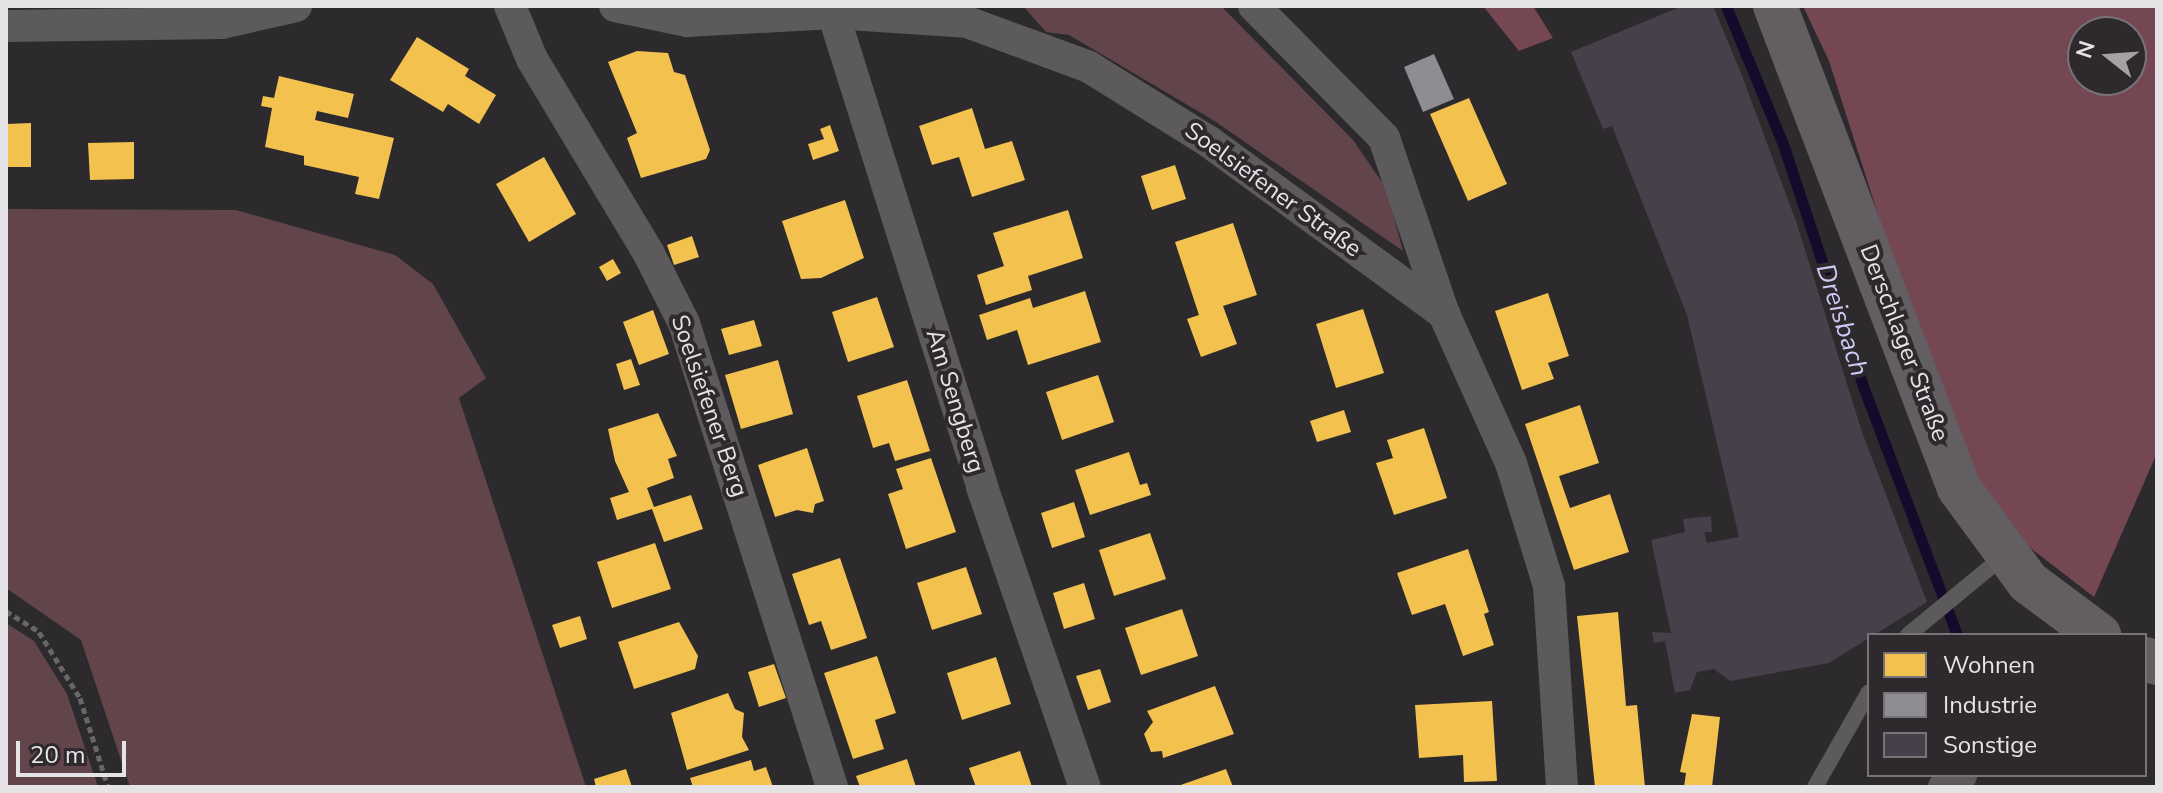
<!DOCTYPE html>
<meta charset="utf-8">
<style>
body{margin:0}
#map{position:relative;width:2163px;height:793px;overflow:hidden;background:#2c2a2c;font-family:"Nunito Sans",sans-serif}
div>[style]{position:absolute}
.green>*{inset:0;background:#61454b}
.forest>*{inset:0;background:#744752}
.homes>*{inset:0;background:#f2c14e}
.industry>*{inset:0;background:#8d8d92}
.stream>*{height:11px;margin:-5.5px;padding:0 5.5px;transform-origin:5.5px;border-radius:5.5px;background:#130a2c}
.building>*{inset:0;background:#454049}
.path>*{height:5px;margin-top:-2.5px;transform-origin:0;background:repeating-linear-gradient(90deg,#686668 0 6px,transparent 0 10px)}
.lane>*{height:16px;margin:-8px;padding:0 8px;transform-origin:8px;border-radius:8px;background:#5c5a5c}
.street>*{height:32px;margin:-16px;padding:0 16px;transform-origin:16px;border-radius:16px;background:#5c5a5c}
.secondary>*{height:44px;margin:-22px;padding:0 22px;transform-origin:22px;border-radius:22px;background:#635e62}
span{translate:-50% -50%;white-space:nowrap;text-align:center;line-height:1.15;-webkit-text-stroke:8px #2d292d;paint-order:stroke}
.street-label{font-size:24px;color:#e6e3e6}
.water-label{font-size:26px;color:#cdcaf6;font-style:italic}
.frame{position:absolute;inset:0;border:8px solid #e6e3e6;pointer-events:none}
.legend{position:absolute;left:1867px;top:633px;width:280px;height:144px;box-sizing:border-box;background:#2d292d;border:2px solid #777377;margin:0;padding:10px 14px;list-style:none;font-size:24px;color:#e6e3e6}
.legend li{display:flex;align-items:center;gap:16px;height:40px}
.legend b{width:40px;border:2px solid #777377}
.north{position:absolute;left:2067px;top:16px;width:80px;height:80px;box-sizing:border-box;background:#2d292d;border:2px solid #777377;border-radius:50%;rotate:287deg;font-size:22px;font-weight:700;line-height:32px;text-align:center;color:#e6e3e6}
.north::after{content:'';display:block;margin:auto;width:28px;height:36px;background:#a5a2a5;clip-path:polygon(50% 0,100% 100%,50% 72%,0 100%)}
.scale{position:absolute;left:16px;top:741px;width:110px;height:36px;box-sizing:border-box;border:4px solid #e6e3e6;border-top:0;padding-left:10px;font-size:24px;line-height:28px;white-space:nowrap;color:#e6e3e6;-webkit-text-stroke:6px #2d292d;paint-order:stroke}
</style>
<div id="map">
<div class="green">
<i style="clip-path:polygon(1023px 6px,1221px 6px,1353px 140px,1386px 188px,1403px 251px,1213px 120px,1069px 35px,1046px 32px)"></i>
<i style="clip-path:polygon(6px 209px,236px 210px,395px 255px,433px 284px,486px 378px,459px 398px,586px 787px,130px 787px,81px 640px,6px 588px)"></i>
<i style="clip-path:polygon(6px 623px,34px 641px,67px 694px,98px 787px,6px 787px)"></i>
</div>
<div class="forest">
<i style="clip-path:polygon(1483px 6px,1533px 6px,1553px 38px,1519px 51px)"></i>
<i style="clip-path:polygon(evenodd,1803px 6px,2157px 6px,2157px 453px,2094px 597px,2024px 543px,1973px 475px,1913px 324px,1829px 61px,1803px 6px,2083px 32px,2131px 32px,2131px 80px,2083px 80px,2083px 32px)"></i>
</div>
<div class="homes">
<i style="clip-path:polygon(417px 37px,469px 69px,465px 76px,496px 95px,479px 124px,448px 104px,443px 112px,390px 80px)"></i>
<i style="clip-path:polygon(637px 51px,668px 53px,674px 72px,685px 75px,710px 150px,706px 159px,641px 178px,627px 138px,637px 133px,608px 62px)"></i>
<i style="clip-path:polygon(279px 76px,354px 94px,348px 118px,317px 111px,315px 120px,394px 138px,379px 199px,355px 194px,359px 177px,304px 165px,304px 156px,265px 147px,272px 108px,261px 106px,263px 96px,274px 98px)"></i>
<i style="clip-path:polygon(1469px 98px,1507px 184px,1468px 201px,1430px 114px)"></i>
<i style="clip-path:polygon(972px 108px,985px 149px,1012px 141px,1025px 180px,972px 197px,959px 157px,932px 165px,919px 126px)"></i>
<i style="clip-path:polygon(31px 123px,31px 167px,6px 167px,6px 124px)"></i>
<i style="clip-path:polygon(830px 125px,839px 151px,813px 160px,808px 144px,824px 139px,820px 129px)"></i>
<i style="clip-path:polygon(134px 142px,134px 179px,90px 180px,88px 143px)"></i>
<i style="clip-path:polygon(544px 157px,576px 214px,529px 242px,496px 184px)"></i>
<i style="clip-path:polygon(1175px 165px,1186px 199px,1152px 210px,1141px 176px)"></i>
<i style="clip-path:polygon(845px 200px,864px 258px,821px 278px,801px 279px,782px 221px)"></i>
<i style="clip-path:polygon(1068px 210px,1083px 258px,1028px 276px,1032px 290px,986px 305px,977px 275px,1004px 266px,993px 233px)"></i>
<i style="clip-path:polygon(1233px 223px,1257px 295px,1223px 306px,1237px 344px,1201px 357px,1187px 319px,1199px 315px,1175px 242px)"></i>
<i style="clip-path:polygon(692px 236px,699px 257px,674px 265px,667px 245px)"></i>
<i style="clip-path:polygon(613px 259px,621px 273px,607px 281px,599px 267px)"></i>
<i style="clip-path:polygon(1085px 291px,1101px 342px,1028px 365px,1017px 330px,987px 340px,979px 315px,1030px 298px,1033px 308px)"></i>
<i style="clip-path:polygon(1548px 293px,1569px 356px,1548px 363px,1554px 379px,1522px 390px,1495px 311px)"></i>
<i style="clip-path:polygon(877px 297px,894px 347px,848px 362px,832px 312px)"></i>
<i style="clip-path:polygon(1363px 309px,1384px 373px,1336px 388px,1316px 324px)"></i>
<i style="clip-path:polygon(653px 310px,669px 354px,639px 365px,623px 322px)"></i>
<i style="clip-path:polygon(754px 320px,762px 346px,729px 355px,721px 329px)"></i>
<i style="clip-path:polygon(631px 359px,640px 385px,624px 390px,616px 364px)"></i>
<i style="clip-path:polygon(778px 360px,793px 414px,741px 429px,725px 375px)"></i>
<i style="clip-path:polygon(1098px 375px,1114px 422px,1062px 440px,1046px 392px)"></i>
<i style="clip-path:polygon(907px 380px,930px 451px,895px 461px,889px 443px,873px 448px,857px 396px)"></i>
<i style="clip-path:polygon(1580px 405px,1599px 463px,1559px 476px,1570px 508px,1610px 494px,1629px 552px,1574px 570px,1525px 424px)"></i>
<i style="clip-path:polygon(1344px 410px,1351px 432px,1317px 442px,1310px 421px)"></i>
<i style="clip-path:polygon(658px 413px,677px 456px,668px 459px,674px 478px,647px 488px,654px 507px,691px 495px,703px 529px,664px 542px,652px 509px,617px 520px,610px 498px,629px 492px,615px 461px,608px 429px)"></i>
<i style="clip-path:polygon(1424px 428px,1447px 498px,1394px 515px,1376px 463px,1393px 458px,1387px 440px)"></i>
<i style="clip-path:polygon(807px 448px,824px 501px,815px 504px,813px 513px,797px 510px,775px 517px,758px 465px)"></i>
<i style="clip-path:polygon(1129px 452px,1140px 485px,1147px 483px,1151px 495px,1090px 515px,1075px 470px)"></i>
<i style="clip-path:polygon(931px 458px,956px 532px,906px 549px,888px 494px,903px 489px,896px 469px)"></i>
<i style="clip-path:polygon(1074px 502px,1085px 537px,1052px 548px,1041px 513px)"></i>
<i style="clip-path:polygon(1150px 533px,1166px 579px,1114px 596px,1099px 550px)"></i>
<i style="clip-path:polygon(655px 543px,671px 589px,612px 608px,597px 562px)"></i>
<i style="clip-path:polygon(1468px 549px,1489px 612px,1484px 614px,1494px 645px,1463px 656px,1445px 604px,1412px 615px,1397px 573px)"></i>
<i style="clip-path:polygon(840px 558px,867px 638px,831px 650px,821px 621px,809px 625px,792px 574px)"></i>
<i style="clip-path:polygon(966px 567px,982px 614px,932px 630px,917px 583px)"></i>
<i style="clip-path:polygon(1084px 583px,1095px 619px,1064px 629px,1053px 593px)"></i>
<i style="clip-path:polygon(1182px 609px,1198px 656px,1141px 675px,1125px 628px)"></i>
<i style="clip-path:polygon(1618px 612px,1626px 706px,1637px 705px,1645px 787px,1595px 787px,1577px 616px)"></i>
<i style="clip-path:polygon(580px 616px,587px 639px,560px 648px,552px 625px)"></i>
<i style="clip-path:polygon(679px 622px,698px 656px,695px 669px,634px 689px,618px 642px)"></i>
<i style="clip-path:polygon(877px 656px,896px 713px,875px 720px,884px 749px,853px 759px,824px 673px)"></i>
<i style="clip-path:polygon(996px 657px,1011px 704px,962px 720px,947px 673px)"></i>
<i style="clip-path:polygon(774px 664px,786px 698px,759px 707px,748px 672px)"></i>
<i style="clip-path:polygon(1100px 669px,1111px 702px,1088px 710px,1076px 676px)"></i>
<i style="clip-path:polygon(1215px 686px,1234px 734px,1163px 758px,1162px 751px,1151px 752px,1144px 734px,1153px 722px,1147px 711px)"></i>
<i style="clip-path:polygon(728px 693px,735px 709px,744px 713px,742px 737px,749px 750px,687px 770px,671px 713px)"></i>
<i style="clip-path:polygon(1492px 701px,1497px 781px,1464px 782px,1463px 755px,1419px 758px,1415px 705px)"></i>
<i style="clip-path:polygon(1692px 714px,1720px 717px,1712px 787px,1684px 787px,1686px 773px,1680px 772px)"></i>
<i style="clip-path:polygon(1020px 751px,1032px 787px,976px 787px,969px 768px)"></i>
<i style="clip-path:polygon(907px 759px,916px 787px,860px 787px,856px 776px)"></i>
<i style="clip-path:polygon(751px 760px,754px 771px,766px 767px,773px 787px,693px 787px,690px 778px)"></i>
<i style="clip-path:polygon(626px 769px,632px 787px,596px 787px,594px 779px)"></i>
<i style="clip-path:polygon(1226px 769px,1233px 787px,1175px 787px)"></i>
</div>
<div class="industry">
<i style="clip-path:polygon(1434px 54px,1454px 99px,1423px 112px,1404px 67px)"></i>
</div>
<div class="stream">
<i style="left:1726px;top:6px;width:149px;rotate:67.6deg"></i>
<i style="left:1783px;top:144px;width:255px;rotate:71.7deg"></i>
<i style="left:1863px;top:386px;width:266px;rotate:69.3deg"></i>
</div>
<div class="building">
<i style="clip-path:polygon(1682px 6px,1713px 6px,1741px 73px,1797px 224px,1862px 432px,1927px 602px,1829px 663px,1730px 681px,1714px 669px,1697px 672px,1690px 690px,1675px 693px,1665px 641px,1654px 643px,1652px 632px,1671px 633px,1651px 540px,1685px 532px,1683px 519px,1711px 516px,1712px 532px,1704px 532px,1707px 543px,1739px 537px,1687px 315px,1612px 126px,1603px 129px,1571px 52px)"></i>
</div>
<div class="path">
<i style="left:6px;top:611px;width:39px;rotate:32deg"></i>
<i style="left:39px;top:632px;width:78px;rotate:58.2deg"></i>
<i style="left:80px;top:698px;width:93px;rotate:72.5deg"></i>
</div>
<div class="lane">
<i style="left:1908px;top:635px;width:126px;rotate:-39.5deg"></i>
<i style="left:1815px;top:787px;width:109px;rotate:-60.4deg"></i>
</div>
<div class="street">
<i style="left:510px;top:6px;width:57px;rotate:67.5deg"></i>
<i style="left:532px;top:59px;width:227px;rotate:59deg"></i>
<i style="left:649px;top:254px;width:77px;rotate:63.1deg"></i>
<i style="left:684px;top:323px;width:487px;rotate:72.3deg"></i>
<i style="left:615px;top:6px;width:74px;rotate:11.8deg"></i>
<i style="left:687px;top:21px;width:146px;rotate:-3.1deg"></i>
<i style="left:833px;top:13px;width:134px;rotate:3.8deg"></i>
<i style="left:967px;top:22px;width:130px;rotate:20.2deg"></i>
<i style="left:1089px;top:67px;width:140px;rotate:31.9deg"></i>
<i style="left:1208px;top:141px;width:293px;rotate:36.2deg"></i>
<i style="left:1444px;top:314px;width:163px;rotate:65.8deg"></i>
<i style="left:1511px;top:463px;width:129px;rotate:72.8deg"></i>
<i style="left:1549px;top:586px;width:201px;rotate:86.3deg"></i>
<i style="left:1254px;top:6px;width:185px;rotate:45.4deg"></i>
<i style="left:1384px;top:138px;width:186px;rotate:71.2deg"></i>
<i style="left:833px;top:13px;width:497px;rotate:72.5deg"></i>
<i style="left:982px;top:487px;width:317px;rotate:71.1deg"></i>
<i style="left:6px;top:26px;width:216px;rotate:-0.8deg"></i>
<i style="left:222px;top:23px;width:76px;rotate:-12.9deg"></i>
<i style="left:1944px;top:787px;width:21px;rotate:-35deg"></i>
</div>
<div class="secondary">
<i style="left:1775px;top:6px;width:516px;rotate:69.11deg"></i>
<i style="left:1959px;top:488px;width:117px;rotate:53.7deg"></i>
<i style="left:2028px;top:582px;width:89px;rotate:36.7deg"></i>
<i style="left:2145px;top:659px;width:13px;rotate:18deg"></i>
</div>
<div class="street-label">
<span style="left:1273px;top:190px;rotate:36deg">Soelsiefener Straße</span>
<span style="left:1904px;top:343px;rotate:69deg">Derschlager Straße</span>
<span style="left:955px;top:401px;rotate:73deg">Am Sengberg</span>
<span style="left:709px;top:406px;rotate:71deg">Soelsiefener Berg</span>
</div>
<div class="water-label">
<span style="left:1842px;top:320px;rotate:72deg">Dreisbach</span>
</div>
<div class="frame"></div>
<ul class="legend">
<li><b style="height:22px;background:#f2c14e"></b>Wohnen</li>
<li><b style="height:22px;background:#8d8d92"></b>Industrie</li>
<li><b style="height:22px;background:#454049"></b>Sonstige</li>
</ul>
<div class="north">N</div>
<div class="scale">20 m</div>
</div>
